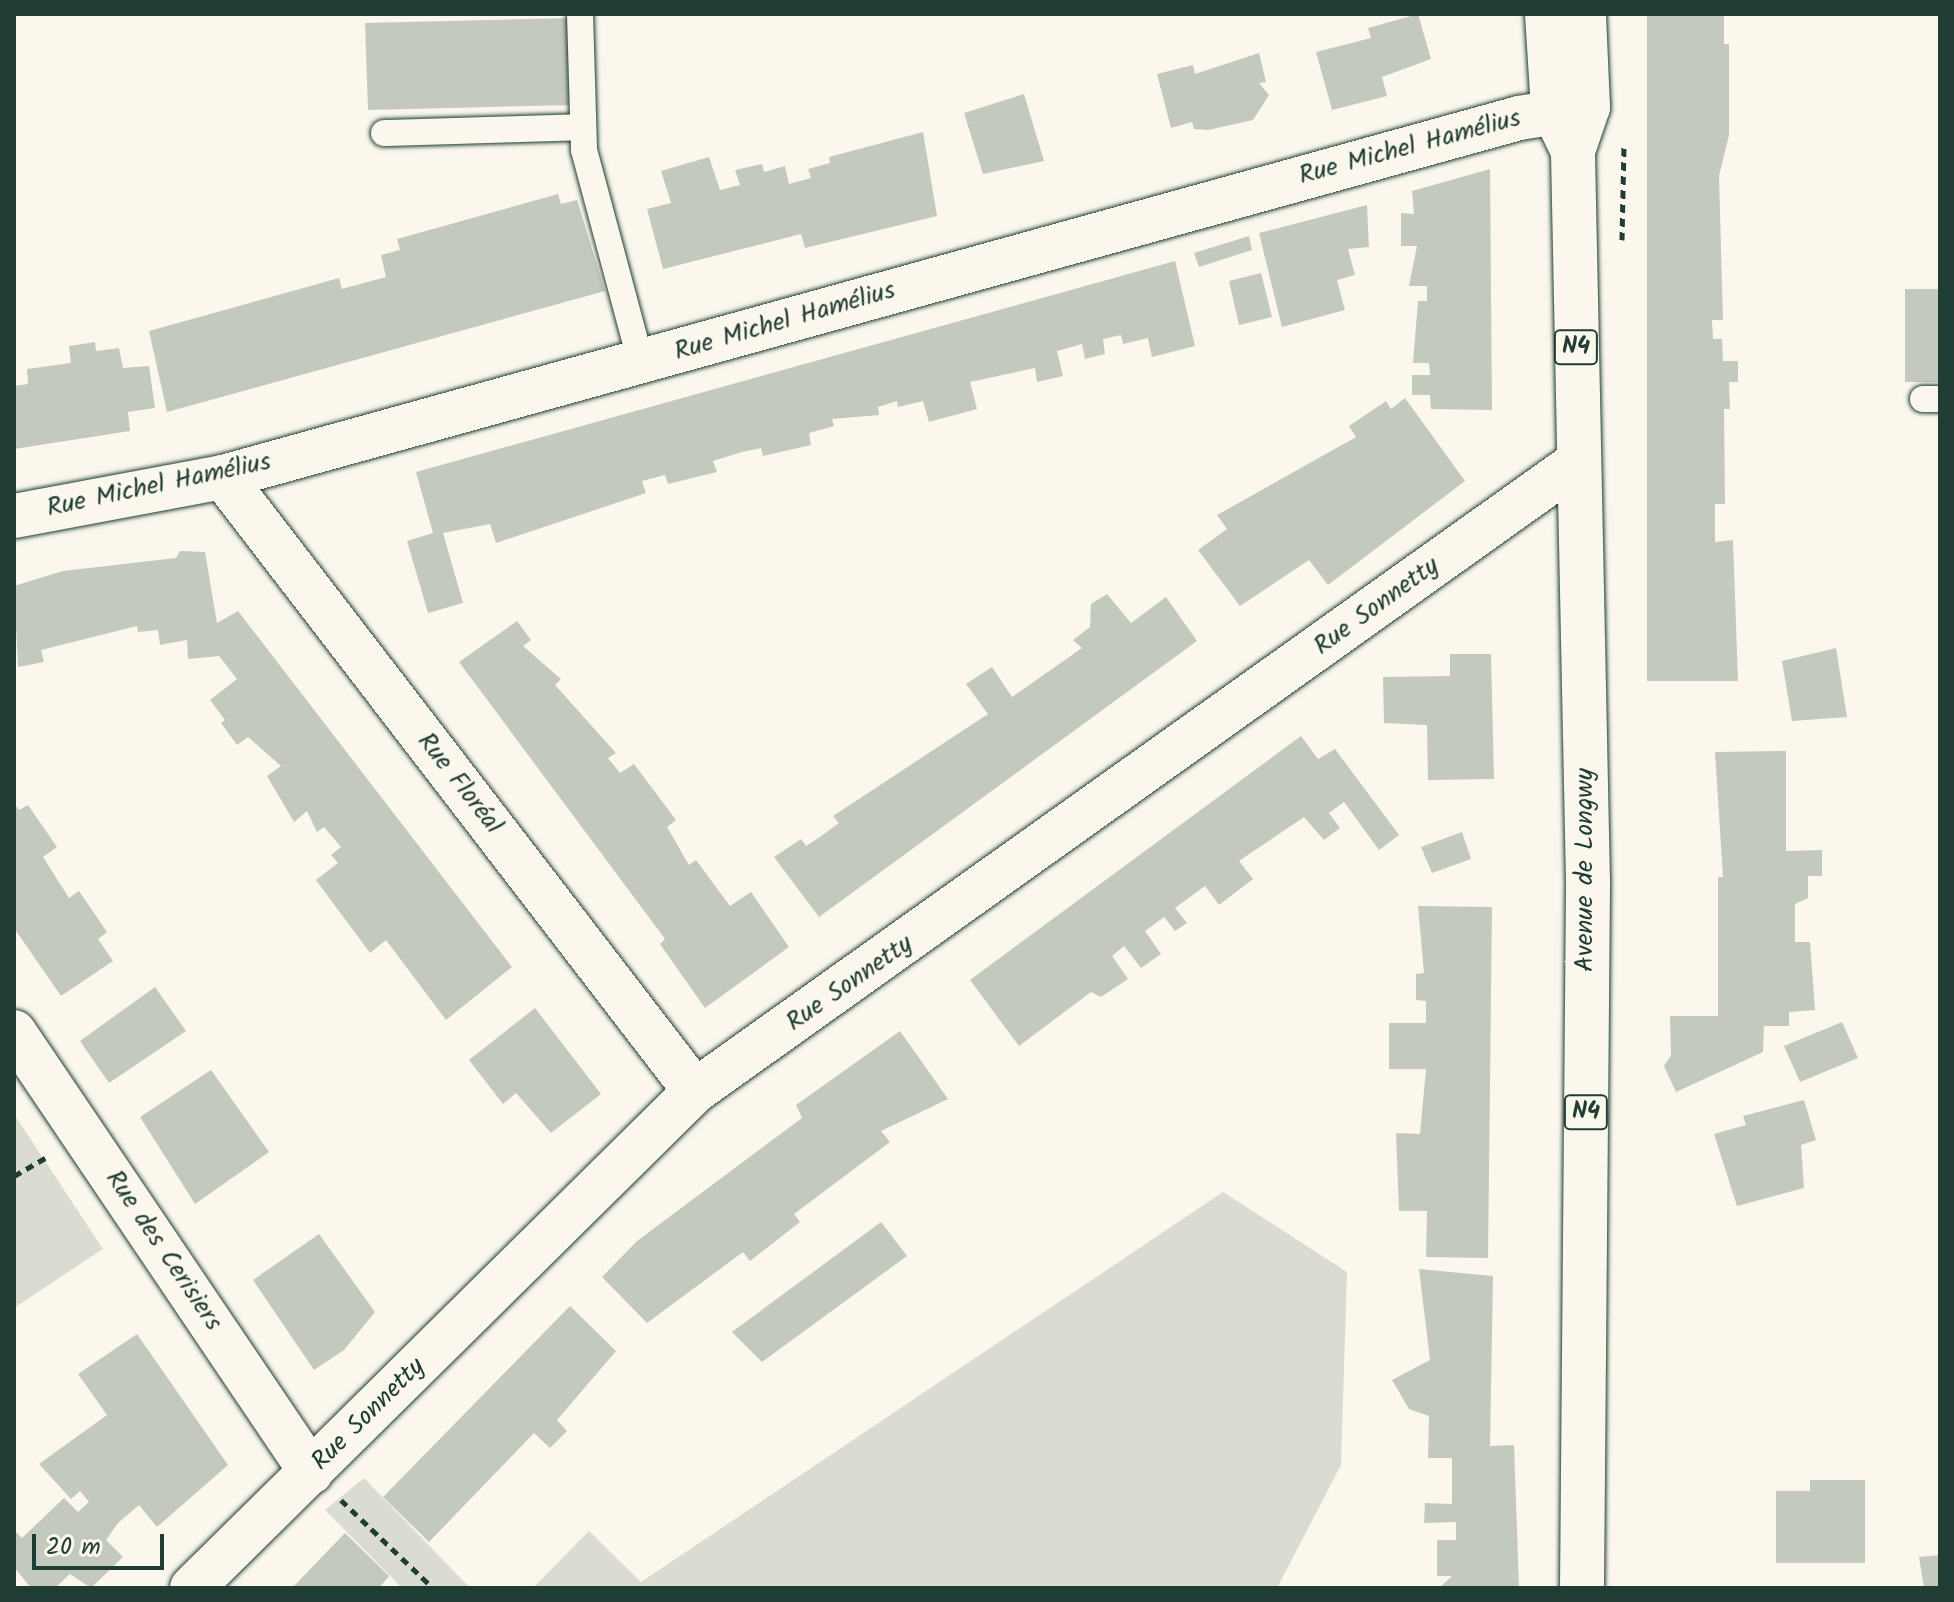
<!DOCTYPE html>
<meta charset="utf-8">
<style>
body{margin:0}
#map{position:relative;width:1954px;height:1602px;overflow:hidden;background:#fbf7ec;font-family:Kalam,sans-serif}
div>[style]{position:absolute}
.green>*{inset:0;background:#dbdcd1}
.building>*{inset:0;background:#c4c9be}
.path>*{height:5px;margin-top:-2.5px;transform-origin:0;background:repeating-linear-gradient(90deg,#1f3d34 0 8px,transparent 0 14px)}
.roads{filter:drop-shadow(0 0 2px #1f3d34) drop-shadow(0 0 2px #1f3d34)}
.lane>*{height:26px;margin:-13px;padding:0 13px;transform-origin:13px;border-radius:13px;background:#fbf7ec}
.street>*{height:44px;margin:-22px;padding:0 22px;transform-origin:22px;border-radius:22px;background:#fbf7ec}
.primary>*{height:44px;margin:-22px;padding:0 22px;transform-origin:22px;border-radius:22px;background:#fbf7ec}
span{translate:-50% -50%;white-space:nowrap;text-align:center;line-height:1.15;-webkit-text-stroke:8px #fbf7ec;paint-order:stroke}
.shield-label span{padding:2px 6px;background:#fbf7ec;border:2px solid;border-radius:6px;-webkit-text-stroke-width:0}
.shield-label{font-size:24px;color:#1f3d34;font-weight:700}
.street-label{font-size:26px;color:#1f3d34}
.frame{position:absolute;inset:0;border:16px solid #1f3d34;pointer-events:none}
.scale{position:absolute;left:32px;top:1534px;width:132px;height:36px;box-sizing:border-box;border:4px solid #1f3d34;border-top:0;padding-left:10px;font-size:24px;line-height:28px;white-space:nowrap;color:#1f3d34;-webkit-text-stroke:6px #fbf7ec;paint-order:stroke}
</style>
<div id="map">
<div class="green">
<i style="clip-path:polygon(14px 1114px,103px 1249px,14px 1308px)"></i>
<i style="clip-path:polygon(1223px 1192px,1347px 1272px,1341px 1465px,1277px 1588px,533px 1588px,589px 1531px,641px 1582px)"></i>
<i style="clip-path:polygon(364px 1478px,470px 1588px,402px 1588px,325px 1510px)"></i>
</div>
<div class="building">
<i style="clip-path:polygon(1418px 14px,1431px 59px,1382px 77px,1387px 96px,1332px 110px,1316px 52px,1371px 38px,1368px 28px)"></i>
<i style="clip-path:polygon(1647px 14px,1724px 14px,1724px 44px,1729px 44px,1729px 135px,1719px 176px,1723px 320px,1712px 320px,1713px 339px,1722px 339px,1723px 361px,1738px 361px,1738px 382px,1729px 382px,1730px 409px,1724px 409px,1725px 504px,1715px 504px,1715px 542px,1733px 540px,1738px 681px,1647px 681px)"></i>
<i style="clip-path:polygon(572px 18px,574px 105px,368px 110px,365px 23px)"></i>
<i style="clip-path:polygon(1259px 53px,1266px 82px,1259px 83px,1269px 95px,1253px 120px,1208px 130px,1194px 129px,1192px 122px,1171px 128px,1157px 74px,1193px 65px,1195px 74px)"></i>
<i style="clip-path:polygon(1024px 94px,1044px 161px,983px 174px,964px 113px)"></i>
<i style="clip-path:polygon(923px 132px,937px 216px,805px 248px,801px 234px,663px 269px,647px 209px,671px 203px,661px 171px,709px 157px,720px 190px,740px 185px,735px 170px,762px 164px,764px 172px,785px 166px,789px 184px,811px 178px,808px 169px,830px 163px,829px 157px)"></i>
<i style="clip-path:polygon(1490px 169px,1492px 410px,1431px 409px,1430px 395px,1412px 395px,1412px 375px,1430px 375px,1429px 363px,1413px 363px,1418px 301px,1427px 301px,1427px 286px,1409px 286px,1417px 246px,1401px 246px,1401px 213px,1414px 214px,1412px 191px)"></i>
<i style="clip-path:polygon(558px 194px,561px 204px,577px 200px,605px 291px,167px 412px,149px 331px,339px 278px,342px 289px,386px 277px,381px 255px,400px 250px,397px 239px)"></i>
<i style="clip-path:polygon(1367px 205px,1369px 247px,1348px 249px,1355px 275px,1337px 280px,1345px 310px,1282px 327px,1259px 233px)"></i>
<i style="clip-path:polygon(1249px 236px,1252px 250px,1199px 267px,1194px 253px)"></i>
<i style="clip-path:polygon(1175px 261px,1195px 346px,1152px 357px,1148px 338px,1123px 344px,1121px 335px,1103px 339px,1105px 354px,1085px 359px,1082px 344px,1057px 351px,1063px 376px,1037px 382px,1035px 368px,970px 382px,977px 409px,929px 422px,923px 401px,898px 407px,897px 401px,878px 407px,879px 415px,832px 419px,834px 426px,809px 433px,811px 445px,763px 456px,761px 448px,742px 452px,713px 461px,717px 472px,668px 484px,665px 475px,642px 481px,646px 493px,496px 543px,490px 524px,443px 533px,463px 603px,428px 613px,407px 541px,433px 533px,416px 472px)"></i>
<i style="clip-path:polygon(1261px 273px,1272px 317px,1239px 325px,1229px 281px)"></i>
<i style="clip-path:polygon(1905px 289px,1940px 289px,1940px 382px,1905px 382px)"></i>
<i style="clip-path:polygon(95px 342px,96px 351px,119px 348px,123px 368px,149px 366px,155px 408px,128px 412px,130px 431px,14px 449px,14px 386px,28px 384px,27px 369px,71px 363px,69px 346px)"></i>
<i style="clip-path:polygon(1405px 398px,1465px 481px,1328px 585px,1309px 560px,1240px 606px,1198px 550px,1227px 529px,1217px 515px,1356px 437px,1349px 426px,1386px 401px,1391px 409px)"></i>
<i style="clip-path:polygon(180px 551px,205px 552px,217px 623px,238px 611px,512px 967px,446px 1020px,386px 940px,370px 953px,316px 880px,338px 863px,331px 855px,341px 847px,324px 827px,317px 832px,307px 811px,294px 822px,267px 776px,281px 766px,248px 737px,237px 745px,221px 723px,225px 720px,210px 700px,237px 679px,219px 656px,188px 659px,187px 640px,160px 645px,158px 630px,138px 632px,137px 626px,41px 650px,44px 662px,18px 667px,14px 586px,63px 571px,176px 558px)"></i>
<i style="clip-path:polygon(1107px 594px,1131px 623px,1166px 597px,1197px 641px,819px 917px,774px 857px,801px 839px,806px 846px,820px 837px,839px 823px,833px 816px,988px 714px,966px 684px,992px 667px,1012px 697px,1082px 648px,1073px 640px,1090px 627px,1091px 604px)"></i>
<i style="clip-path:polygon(517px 621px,531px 640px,523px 646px,561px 679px,555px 685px,616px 753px,608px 758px,620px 773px,634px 764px,676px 820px,667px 827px,689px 865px,696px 860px,730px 906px,751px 892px,789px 947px,705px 1008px,660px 944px,665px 939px,459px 662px)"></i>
<i style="clip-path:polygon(1836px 648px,1847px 717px,1792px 721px,1782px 661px)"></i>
<i style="clip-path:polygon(1450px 654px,1491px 654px,1494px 779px,1428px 780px,1427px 725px,1384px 723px,1383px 677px,1450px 676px)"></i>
<i style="clip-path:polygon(1301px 736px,1318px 759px,1335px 749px,1399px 835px,1379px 850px,1344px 802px,1329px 813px,1340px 828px,1324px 840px,1304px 817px,1239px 861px,1253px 879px,1219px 905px,1205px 886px,1175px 908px,1187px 923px,1175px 931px,1164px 917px,1145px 931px,1161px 954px,1141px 968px,1124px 946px,1112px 956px,1128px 979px,1101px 997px,1091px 992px,1019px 1046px,970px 980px)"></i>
<i style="clip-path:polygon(1786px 751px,1786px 851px,1822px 850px,1822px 876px,1808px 876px,1808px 898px,1795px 904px,1795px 942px,1810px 942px,1815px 1010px,1789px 1012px,1789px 1026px,1764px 1026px,1763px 1052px,1676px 1092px,1664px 1066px,1671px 1055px,1670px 1016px,1718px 1016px,1718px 877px,1723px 877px,1715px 752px)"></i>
<i style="clip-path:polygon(14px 803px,19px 810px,28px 805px,57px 847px,43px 857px,69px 898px,79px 891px,107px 932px,98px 939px,113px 961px,61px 996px,14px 928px)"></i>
<i style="clip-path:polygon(1462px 832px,1471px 859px,1432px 873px,1421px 847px)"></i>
<i style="clip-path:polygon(1418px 906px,1492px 907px,1488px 1258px,1426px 1257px,1427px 1211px,1399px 1211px,1396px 1133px,1420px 1134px,1426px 1069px,1389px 1069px,1389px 1023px,1426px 1023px,1426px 1001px,1416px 1000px,1416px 974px,1424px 973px)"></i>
<i style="clip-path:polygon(155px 987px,186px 1031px,109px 1083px,80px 1041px)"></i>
<i style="clip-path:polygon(535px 1008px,601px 1094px,551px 1133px,516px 1093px,503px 1104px,469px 1060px)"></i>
<i style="clip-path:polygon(1842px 1022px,1858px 1058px,1800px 1082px,1784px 1046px)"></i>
<i style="clip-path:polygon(900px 1031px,948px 1099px,881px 1131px,890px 1142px,794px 1214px,800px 1222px,750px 1261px,743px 1252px,647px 1323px,602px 1277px,637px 1241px,802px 1118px,796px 1105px)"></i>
<i style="clip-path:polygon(211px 1070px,269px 1152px,195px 1204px,140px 1117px)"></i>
<i style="clip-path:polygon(1804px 1100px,1816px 1140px,1801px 1145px,1804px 1188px,1737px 1206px,1714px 1134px,1746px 1125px,1743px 1116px)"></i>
<i style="clip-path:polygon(881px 1222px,907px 1256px,762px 1362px,732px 1332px)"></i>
<i style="clip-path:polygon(319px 1234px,375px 1312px,344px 1350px,314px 1370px,253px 1280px)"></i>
<i style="clip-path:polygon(1419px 1269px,1493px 1276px,1490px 1446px,1514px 1445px,1519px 1588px,1439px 1588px,1452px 1576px,1437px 1576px,1437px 1540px,1456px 1540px,1456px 1522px,1424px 1523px,1425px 1503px,1452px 1504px,1452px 1458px,1428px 1458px,1429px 1416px,1409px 1409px,1392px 1380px,1430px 1360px)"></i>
<i style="clip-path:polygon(570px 1306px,616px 1351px,557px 1420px,567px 1431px,550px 1448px,534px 1433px,429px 1542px,383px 1497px)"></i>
<i style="clip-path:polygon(137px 1334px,228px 1465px,157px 1527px,139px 1505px,118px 1523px,106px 1540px,123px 1557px,91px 1588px,70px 1574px,55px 1588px,31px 1588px,14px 1567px,14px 1530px,22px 1538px,64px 1498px,78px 1512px,89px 1502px,80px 1491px,71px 1499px,39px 1464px,107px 1415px,78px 1374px)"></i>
<i style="clip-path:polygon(1810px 1480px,1865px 1480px,1865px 1563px,1776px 1563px,1776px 1491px,1810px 1491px)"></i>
<i style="clip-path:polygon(345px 1533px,389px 1576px,379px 1588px,292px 1588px)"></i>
<i style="clip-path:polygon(1940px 1555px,1940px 1588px,1924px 1588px,1919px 1557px)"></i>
</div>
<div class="path">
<i style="left:1622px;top:240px;width:93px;rotate:-88.8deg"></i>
<i style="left:14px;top:1176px;width:39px;rotate:-30deg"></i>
<i style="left:341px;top:1500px;width:127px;rotate:43.7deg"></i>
</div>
<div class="roads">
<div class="lane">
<i style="left:580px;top:14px;width:136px;rotate:88.3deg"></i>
<i style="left:584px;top:150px;width:220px;rotate:75deg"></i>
<i style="left:384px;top:133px;width:199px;rotate:-1.7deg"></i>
<i style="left:1923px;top:399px;width:17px"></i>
</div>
<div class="street">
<i style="left:223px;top:477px;width:774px;rotate:52.45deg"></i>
<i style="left:14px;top:516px;width:213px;rotate:-10.6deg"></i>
<i style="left:223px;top:477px;width:1345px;rotate:-15.48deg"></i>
<i style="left:1519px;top:118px;width:70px;rotate:-9.1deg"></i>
<i style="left:14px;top:1032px;width:531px;rotate:55.98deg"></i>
<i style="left:192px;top:1588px;width:707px;rotate:-44.66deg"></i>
<i style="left:695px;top:1091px;width:1084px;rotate:-35.46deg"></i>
</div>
<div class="primary">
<i style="left:1547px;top:14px;width:96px;rotate:86.4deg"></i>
<i style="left:1553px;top:110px;width:46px;rotate:64deg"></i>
<i style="left:1582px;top:1588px;width:706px;rotate:-89.51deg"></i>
<i style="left:1588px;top:882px;width:731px;rotate:-91.18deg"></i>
<i style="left:1573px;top:151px;width:46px;rotate:-71.2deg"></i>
<i style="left:1588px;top:107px;width:93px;rotate:-92.5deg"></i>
</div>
</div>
<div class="shield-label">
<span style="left:1576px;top:347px">N4</span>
<span style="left:1586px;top:1112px">N4</span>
</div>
<div class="street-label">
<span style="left:1410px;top:148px;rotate:-15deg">Rue Michel Hamélius</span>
<span style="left:785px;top:322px;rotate:-16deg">Rue Michel Hamélius</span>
<span style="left:159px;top:486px;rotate:-12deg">Rue Michel Hamélius</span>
<span style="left:1377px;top:607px;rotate:-36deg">Rue Sonnetty</span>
<span style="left:459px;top:784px;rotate:52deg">Rue Floréal</span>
<span style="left:1586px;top:870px;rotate:-90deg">Avenue de Longwy</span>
<span style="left:850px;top:984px;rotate:-35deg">Rue Sonnetty</span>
<span style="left:163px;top:1251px;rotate:56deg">Rue des Cerisiers</span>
<span style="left:369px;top:1415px;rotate:-45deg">Rue Sonnetty</span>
</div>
<div class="frame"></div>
<div class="scale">20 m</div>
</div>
